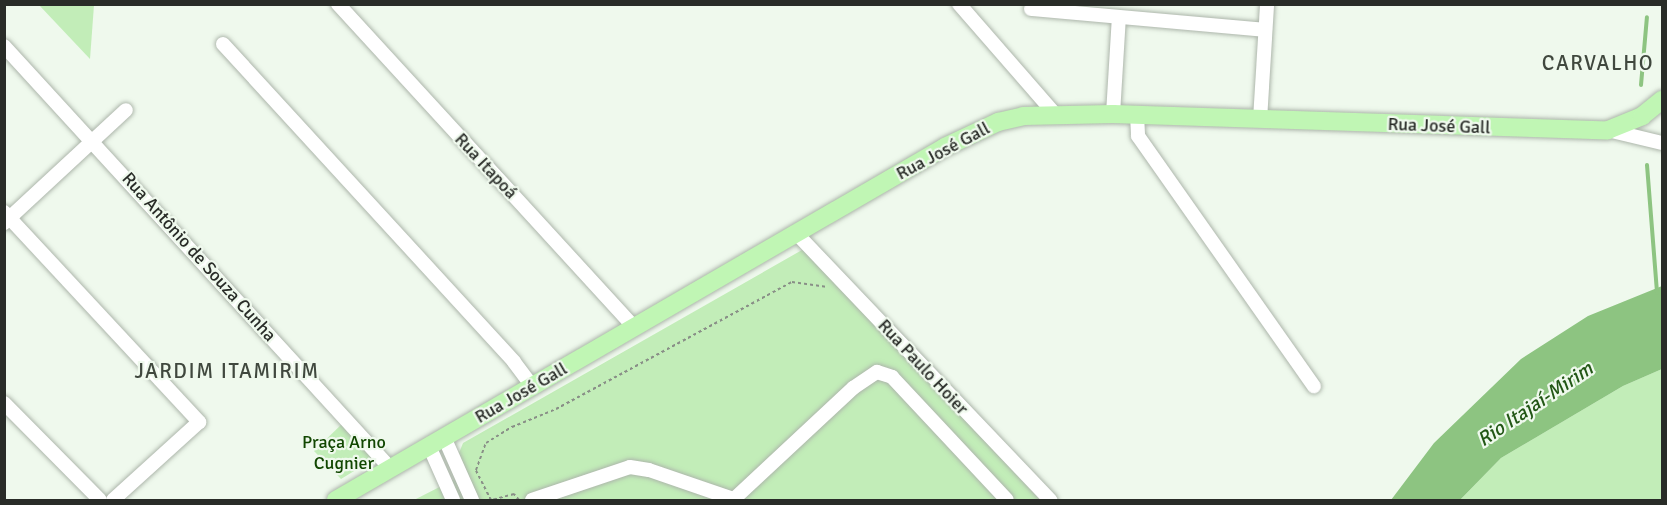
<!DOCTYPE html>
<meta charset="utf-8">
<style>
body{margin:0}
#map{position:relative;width:1667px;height:505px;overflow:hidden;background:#eff9ed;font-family:Signika,sans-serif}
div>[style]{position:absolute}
.green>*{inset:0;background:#c2edb8}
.water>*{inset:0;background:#8dc481}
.stream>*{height:4px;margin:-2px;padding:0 2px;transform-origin:2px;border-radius:2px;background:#8dc481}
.path>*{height:2px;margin-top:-1px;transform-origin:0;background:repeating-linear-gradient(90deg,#898f87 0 3px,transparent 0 6px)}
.roads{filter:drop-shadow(0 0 2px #adb6ab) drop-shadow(0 0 2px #adb6ab)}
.minor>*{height:14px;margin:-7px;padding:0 7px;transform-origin:7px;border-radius:7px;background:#fff}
.major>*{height:18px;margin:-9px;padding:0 9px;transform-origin:9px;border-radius:9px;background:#c0f6b4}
span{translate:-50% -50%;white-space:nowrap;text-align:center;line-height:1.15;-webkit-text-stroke:4.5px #eff9ed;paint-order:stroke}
.street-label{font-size:18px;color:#292c28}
.park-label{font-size:18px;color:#114701}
.water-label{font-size:20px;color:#225715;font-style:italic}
.quarter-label{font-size:21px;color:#40483e;letter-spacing:1.5px}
.frame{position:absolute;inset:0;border:6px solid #292c28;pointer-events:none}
</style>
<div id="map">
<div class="green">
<i style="clip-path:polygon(39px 5px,94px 5px,90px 59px)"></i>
<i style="clip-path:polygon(802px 250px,809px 252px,1040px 500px,414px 500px,467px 473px,459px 453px,463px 443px)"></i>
<i style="clip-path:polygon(1662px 369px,1662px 500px,1460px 500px,1501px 458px,1623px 386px)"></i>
<i style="clip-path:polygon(344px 422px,377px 457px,341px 479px,314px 451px)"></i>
</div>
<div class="water">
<i style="clip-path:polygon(1662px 286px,1662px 369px,1623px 386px,1501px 458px,1460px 500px,1391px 500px,1434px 443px,1521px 359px,1588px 316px)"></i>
</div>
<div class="stream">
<i style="left:1641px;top:85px;width:68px;rotate:-85deg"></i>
<i style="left:1647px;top:165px;width:128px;rotate:85.5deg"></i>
</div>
<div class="path">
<i style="left:519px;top:500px;width:8px;rotate:-130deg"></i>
<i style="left:514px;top:494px;width:24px;rotate:165deg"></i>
<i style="left:491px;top:500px;width:34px;rotate:-117deg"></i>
<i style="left:476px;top:470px;width:29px;rotate:-70deg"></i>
<i style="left:486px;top:443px;width:31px;rotate:-32deg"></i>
<i style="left:512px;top:427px;width:48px;rotate:-22.2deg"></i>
<i style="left:556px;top:409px;width:268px;rotate:-28.3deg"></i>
<i style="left:792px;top:282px;width:36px;rotate:8deg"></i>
</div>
<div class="roads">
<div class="minor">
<i style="left:338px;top:4px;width:438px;rotate:47.5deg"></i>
<i style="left:959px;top:4px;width:146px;rotate:48.9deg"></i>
<i style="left:1031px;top:9px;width:235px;rotate:5.1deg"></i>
<i style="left:223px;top:44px;width:431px;rotate:47.5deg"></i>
<i style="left:514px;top:362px;width:30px;rotate:53deg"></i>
<i style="left:4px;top:46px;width:573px;rotate:47.54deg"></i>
<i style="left:1113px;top:114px;width:97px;rotate:-86.5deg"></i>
<i style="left:1137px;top:115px;width:21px;rotate:87deg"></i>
<i style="left:1138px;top:136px;width:306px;rotate:54.9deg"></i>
<i style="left:1260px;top:120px;width:116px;rotate:-86.5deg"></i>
<i style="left:1608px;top:130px;width:56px;rotate:13.5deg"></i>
<i style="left:4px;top:212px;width:287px;rotate:47.1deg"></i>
<i style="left:199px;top:422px;width:116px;rotate:137.8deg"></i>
<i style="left:4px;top:223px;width:166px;rotate:-42.8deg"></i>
<i style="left:796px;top:233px;width:369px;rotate:46.4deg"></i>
<i style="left:4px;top:403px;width:136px;rotate:45.3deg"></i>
<i style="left:444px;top:437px;width:69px;rotate:66deg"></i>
<i style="left:429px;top:446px;width:59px;rotate:66deg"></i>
<i style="left:734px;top:499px;width:163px;rotate:-43deg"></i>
<i style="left:853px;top:388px;width:29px;rotate:-34deg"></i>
<i style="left:877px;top:372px;width:16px;rotate:18deg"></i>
<i style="left:892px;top:377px;width:168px;rotate:46.9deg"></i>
<i style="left:532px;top:500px;width:103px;rotate:-18.6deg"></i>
<i style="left:630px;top:467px;width:19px;rotate:9deg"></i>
<i style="left:649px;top:470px;width:92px;rotate:19deg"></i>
</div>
<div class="major">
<i style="left:336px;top:500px;width:704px;rotate:-30.1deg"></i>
<i style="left:945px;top:147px;width:59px;rotate:-25.3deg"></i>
<i style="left:998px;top:122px;width:26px;rotate:-13deg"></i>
<i style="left:1023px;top:116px;width:90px;rotate:-1.3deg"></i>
<i style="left:1113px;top:114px;width:495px;rotate:1.9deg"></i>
<i style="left:1608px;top:130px;width:37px;rotate:-22deg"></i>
<i style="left:1642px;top:116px;width:26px;rotate:-39deg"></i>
</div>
</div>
<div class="street-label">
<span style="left:1439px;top:126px;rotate:2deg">Rua José Gall</span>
<span style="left:943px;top:151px;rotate:-28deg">Rua José Gall</span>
<span style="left:486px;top:166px;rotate:47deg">Rua Itapoá</span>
<span style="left:199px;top:257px;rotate:48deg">Rua Antônio de Souza Cunha</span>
<span style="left:923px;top:367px;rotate:47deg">Rua Paulo Hoier</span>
<span style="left:521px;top:393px;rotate:-30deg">Rua José Gall</span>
</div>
<div class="park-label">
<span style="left:344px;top:453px">Praça Arno<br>Cugnier</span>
</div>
<div class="water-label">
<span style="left:1535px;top:404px;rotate:-34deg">Rio Itajaí-Mirim</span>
</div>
<div class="quarter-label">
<span style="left:1598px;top:63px">CARVALHO</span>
<span style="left:227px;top:371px">JARDIM ITAMIRIM</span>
</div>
<div class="frame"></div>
</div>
